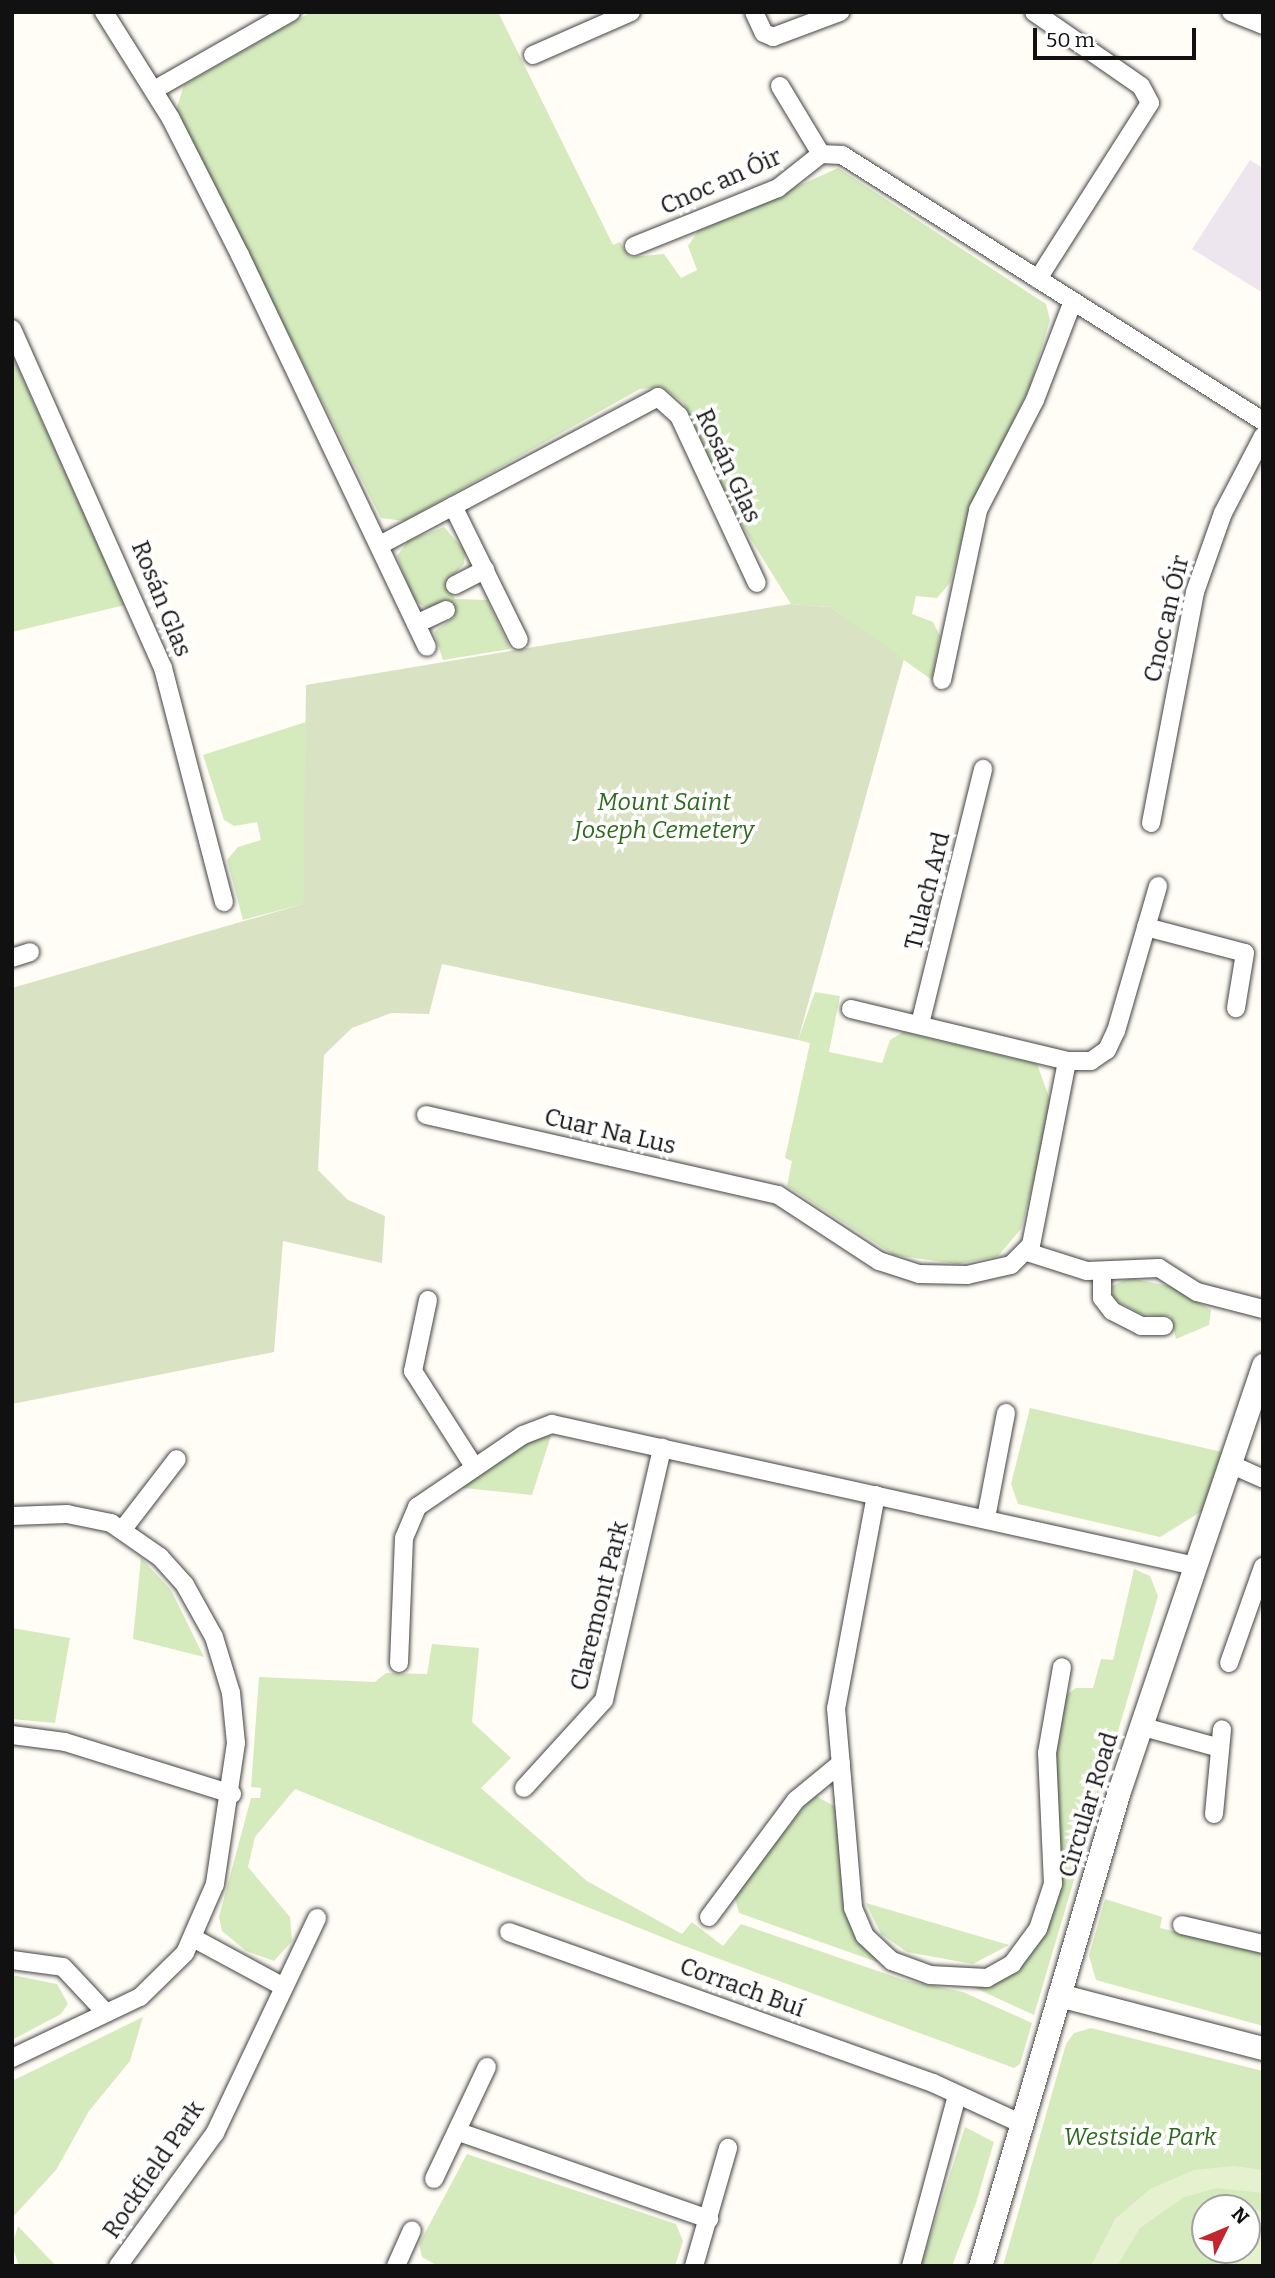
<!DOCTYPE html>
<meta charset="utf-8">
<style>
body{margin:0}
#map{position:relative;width:1275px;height:2278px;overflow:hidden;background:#fffdf5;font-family:Bitter,serif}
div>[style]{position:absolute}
.industrial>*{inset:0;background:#eee6ef}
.green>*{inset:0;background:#d5ebbd}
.cemetery>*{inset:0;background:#d9e3c4}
.pitch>*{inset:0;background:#e6f2cf}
.roads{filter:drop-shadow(0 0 2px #444) drop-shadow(0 0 2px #444)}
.minor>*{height:18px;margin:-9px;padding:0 9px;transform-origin:9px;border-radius:9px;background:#fff}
.tertiary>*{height:23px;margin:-11.5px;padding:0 11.5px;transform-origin:11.5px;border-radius:11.5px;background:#fff}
span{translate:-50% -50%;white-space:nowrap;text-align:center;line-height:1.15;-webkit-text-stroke:7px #fff;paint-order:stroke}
.street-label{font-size:24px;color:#111}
.park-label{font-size:24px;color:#2f6b1f;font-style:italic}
.frame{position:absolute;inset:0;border:14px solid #111;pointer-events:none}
.north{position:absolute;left:1191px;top:2194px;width:70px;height:70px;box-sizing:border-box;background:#fff;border:2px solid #a0a0a0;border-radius:50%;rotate:47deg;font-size:19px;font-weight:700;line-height:28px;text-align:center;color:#111}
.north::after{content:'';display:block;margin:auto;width:24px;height:32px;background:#c4262e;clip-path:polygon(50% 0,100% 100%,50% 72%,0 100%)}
.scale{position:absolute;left:1033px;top:28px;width:163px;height:32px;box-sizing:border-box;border:4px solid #111;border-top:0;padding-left:9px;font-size:21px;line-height:24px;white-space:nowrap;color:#111;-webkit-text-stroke:5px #fff;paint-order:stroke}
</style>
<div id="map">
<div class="industrial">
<i style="clip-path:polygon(1250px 160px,1263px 168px,1263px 293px,1192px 249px)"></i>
</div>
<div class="green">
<i style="clip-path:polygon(311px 12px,498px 12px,613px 245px,620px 242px,630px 257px,664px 254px,681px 278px,697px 270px,688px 246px,698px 231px,838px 168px,1046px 304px,1050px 320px,1030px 386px,970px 510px,950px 583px,937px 598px,916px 596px,912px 614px,933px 622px,940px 636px,932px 680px,830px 607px,791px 604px,732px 509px,683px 402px,662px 387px,640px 389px,404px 521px,381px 518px,176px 110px,184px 85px)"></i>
<i style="clip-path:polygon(12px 355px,125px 605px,12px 632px)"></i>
<i style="clip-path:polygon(444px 527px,465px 551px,464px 564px,447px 582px,455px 599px,487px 600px,510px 649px,443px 660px,434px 632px,454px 617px,448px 601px,426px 608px,413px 599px,397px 556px,408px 541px)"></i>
<i style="clip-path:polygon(309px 721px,303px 904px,243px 920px,227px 860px,238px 847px,261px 840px,257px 822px,234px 826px,224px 820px,203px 755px)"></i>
<i style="clip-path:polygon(815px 992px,840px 996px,829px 1052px,882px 1063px,890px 1040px,903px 1032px,1037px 1064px,1053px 1108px,1021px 1229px,998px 1256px,958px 1264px,894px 1255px,787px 1186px,792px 1161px,785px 1158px,810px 1043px,798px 1040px)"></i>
<i style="clip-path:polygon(1130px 1278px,1173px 1287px,1211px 1310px,1209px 1325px,1176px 1339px,1170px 1316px,1141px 1314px,1114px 1299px,1112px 1286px)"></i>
<i style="clip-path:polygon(1030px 1408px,1222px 1452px,1202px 1511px,1160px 1537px,1018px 1504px,1011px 1484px)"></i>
<i style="clip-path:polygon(551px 1436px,532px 1495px,454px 1487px,537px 1437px)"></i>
<i style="clip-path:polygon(141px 1558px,171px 1590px,204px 1657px,133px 1639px)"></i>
<i style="clip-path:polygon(1134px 1569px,1150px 1576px,1158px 1596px,1034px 2015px,971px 1986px,1020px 1967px,1054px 1910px,1061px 1876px,1056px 1754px,1064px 1697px,1076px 1688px,1093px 1688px,1101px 1659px,1113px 1660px)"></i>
<i style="clip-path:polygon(12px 1628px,70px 1638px,55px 1723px,12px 1719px)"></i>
<i style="clip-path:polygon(432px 1644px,479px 1648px,472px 1722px,511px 1758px,481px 1788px,587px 1881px,682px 1934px,692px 1922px,723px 1946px,741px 1924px,904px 1980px,963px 1992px,1032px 2023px,1020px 2064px,1014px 2068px,679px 1944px,295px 1789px,255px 1837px,248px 1867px,290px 1917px,292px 1941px,274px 1961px,246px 1951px,222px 1931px,219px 1917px,251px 1798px,260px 1798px,261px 1788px,251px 1787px,259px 1677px,375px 1682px,386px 1673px,427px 1674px)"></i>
<i style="clip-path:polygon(814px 1795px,836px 1807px,842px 1888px,854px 1934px,897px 1969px,739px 1913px,734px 1894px)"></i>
<i style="clip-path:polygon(1105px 1899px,1162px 1917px,1160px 1928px,1263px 1952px,1263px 2026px,1096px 1980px,1089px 1956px)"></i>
<i style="clip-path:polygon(866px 1903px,1009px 1945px,973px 1964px,907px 1952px,881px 1934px)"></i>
<i style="clip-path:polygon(12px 1975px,57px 1984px,68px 2004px,61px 2014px,12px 2040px)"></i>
<i style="clip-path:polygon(143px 2017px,130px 2061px,89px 2111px,56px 2170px,12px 2218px,12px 2081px)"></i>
<i style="clip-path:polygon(evenodd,1091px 2028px,1263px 2071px,1263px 2266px,1003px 2266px,1066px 2044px,1074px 2033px,1091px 2028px,1205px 2208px,1247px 2208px,1247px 2250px,1205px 2250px,1205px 2208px)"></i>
<i style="clip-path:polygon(965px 2127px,994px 2142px,976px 2203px,952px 2266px,921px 2266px)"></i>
<i style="clip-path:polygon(467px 2154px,676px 2224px,683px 2241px,675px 2266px,438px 2266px,422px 2257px,419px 2244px)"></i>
<i style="clip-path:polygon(18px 2226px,56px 2266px,19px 2266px,12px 2245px)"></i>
</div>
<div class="cemetery">
<i style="clip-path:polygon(791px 604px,830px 607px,904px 659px,798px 1040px,442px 964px,429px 1014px,391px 1013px,352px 1028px,324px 1055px,318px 1170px,348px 1200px,385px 1216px,382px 1263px,283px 1241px,274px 1352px,12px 1404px,12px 988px,303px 904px,306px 685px)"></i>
</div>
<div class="pitch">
<i style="clip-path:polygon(1234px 2166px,1263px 2170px,1263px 2193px,1217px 2188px,1184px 2197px,1140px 2228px,1117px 2266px,1091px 2266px,1115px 2219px,1150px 2189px,1194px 2170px)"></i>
<i style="clip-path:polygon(1237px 2203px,1263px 2212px,1263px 2266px,1216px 2266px,1221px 2250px,1247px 2250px,1247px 2208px,1236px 2208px)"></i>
</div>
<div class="roads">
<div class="minor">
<i style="left:104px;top:12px;width:126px;rotate:57.9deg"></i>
<i style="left:171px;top:119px;width:153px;rotate:63.1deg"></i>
<i style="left:240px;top:255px;width:434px;rotate:64.5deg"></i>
<i style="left:754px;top:12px;width:23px;rotate:65deg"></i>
<i style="left:764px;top:33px;width:10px;rotate:24deg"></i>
<i style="left:773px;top:37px;width:72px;rotate:-20.5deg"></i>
<i style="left:1034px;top:12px;width:130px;rotate:34.7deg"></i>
<i style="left:1141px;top:86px;width:19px;rotate:62deg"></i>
<i style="left:1150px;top:103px;width:209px;rotate:122.5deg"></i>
<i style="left:1231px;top:12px;width:35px;rotate:22deg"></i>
<i style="left:533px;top:55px;width:107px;rotate:-23.7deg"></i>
<i style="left:780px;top:86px;width:79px;rotate:58.9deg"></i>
<i style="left:821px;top:154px;width:21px;rotate:3deg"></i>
<i style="left:842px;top:155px;width:498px;rotate:32.3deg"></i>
<i style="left:154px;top:90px;width:158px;rotate:-29.7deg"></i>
<i style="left:634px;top:246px;width:155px;rotate:-21.9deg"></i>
<i style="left:778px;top:188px;width:55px;rotate:-38.3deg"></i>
<i style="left:12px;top:329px;width:371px;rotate:66deg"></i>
<i style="left:163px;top:668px;width:242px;rotate:75.4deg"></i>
<i style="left:453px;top:506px;width:149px;rotate:63.8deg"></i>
<i style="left:380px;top:545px;width:315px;rotate:-28deg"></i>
<i style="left:658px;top:397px;width:28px;rotate:42deg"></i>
<i style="left:679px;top:416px;width:184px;rotate:65deg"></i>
<i style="left:455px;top:585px;width:34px;rotate:-27deg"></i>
<i style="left:416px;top:624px;width:33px;rotate:-25deg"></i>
<i style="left:942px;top:680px;width:174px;rotate:-78deg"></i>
<i style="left:978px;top:510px;width:124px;rotate:-62.6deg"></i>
<i style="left:1035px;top:400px;width:106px;rotate:-69deg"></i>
<i style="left:1151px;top:823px;width:235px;rotate:-79.2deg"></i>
<i style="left:1195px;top:592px;width:84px;rotate:-70.5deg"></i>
<i style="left:1223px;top:513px;width:87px;rotate:-62.5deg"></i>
<i style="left:1146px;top:927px;width:102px;rotate:14.7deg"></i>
<i style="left:1245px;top:953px;width:56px;rotate:99.3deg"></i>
<i style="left:12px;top:958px;width:19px;rotate:-18deg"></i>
<i style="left:851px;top:1009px;width:222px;rotate:13.5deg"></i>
<i style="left:1067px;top:1061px;width:24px"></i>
<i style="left:1091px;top:1061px;width:19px;rotate:-35deg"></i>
<i style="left:1107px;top:1050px;width:21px;rotate:-65deg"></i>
<i style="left:1116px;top:1031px;width:151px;rotate:-73.8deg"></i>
<i style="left:920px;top:1024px;width:263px;rotate:-76.1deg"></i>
<i style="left:426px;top:1115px;width:361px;rotate:12.8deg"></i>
<i style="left:778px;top:1195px;width:121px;rotate:33.2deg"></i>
<i style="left:879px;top:1261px;width:42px;rotate:18deg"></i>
<i style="left:919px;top:1274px;width:48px;rotate:1.2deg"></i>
<i style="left:967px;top:1275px;width:45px;rotate:-12.8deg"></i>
<i style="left:1011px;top:1265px;width:28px;rotate:-45deg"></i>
<i style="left:1031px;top:1245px;width:187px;rotate:-78.9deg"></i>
<i style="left:1027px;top:1252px;width:63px;rotate:17.6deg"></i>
<i style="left:1087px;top:1271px;width:72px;rotate:-2.4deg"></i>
<i style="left:1159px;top:1268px;width:45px;rotate:32.3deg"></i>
<i style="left:1197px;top:1292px;width:68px;rotate:14.4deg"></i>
<i style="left:1102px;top:1272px;width:26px;rotate:90deg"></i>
<i style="left:1102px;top:1298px;width:16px;rotate:52deg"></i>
<i style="left:1112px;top:1311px;width:33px;rotate:27deg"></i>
<i style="left:1141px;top:1326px;width:23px"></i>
<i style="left:428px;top:1300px;width:73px;rotate:101.9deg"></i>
<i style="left:413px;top:1371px;width:112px;rotate:57.4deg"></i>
<i style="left:1230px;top:1464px;width:36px;rotate:24deg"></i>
<i style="left:876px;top:1495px;width:217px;rotate:100.6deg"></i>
<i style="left:836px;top:1708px;width:201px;rotate:85.1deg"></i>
<i style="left:853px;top:1908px;width:30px;rotate:67deg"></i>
<i style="left:865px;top:1936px;width:37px;rotate:43deg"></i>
<i style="left:892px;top:1961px;width:40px;rotate:20.2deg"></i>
<i style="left:930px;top:1975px;width:57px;rotate:3deg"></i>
<i style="left:987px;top:1978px;width:29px;rotate:-29deg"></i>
<i style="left:1012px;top:1964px;width:44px;rotate:-53.4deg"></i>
<i style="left:1038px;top:1929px;width:47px;rotate:-71.6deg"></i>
<i style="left:1053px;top:1884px;width:131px;rotate:-92.6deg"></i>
<i style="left:1047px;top:1753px;width:87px;rotate:-80.1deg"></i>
<i style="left:12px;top:1516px;width:55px;rotate:-2.1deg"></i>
<i style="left:67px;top:1514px;width:45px;rotate:11.6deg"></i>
<i style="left:111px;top:1523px;width:60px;rotate:34.8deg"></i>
<i style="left:160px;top:1557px;width:38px;rotate:48deg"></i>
<i style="left:185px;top:1585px;width:60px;rotate:60.9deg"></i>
<i style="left:214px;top:1637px;width:59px;rotate:73.1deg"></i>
<i style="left:231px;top:1693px;width:50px;rotate:84.3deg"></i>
<i style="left:236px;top:1743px;width:143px;rotate:98.5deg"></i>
<i style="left:215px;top:1884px;width:75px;rotate:113.5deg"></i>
<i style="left:185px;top:1953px;width:63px;rotate:135.6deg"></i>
<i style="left:140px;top:1997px;width:142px;rotate:154.5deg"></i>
<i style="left:986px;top:1518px;width:107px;rotate:-79.2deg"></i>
<i style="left:123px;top:1529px;width:88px;rotate:-52.4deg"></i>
<i style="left:399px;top:1663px;width:125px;rotate:-87.7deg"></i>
<i style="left:404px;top:1538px;width:34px;rotate:-67deg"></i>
<i style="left:417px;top:1507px;width:128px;rotate:-34.2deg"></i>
<i style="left:523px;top:1435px;width:31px;rotate:-21deg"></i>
<i style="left:552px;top:1424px;width:658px;rotate:12.45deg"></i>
<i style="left:1229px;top:1663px;width:102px;rotate:-70.5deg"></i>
<i style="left:1140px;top:1726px;width:83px;rotate:15.4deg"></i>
<i style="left:12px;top:1735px;width:53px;rotate:7.5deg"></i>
<i style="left:65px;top:1742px;width:175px;rotate:17.3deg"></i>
<i style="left:524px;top:1788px;width:119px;rotate:-47.7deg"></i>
<i style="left:604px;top:1700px;width:259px;rotate:-77deg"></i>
<i style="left:1214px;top:1814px;width:85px;rotate:-84.6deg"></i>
<i style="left:709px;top:1917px;width:146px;rotate:-53.4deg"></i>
<i style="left:796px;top:1800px;width:58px;rotate:-39.4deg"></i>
<i style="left:1182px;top:1925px;width:83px;rotate:13.2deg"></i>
<i style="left:509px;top:1932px;width:450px;rotate:19.6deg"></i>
<i style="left:933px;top:2083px;width:98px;rotate:24.7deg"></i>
<i style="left:195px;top:1939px;width:97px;rotate:28.4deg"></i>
<i style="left:12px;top:1960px;width:51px;rotate:7.8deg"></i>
<i style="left:63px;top:1967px;width:63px;rotate:46.9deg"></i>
<i style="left:459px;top:2132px;width:265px;rotate:19.2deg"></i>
<i style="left:434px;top:2179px;width:124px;rotate:-64.7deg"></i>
<i style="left:118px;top:2266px;width:165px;rotate:-53.9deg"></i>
<i style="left:215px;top:2133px;width:238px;rotate:-64.6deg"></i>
<i style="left:396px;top:2266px;width:39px;rotate:-66deg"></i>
<i style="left:694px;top:2266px;width:123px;rotate:-73.9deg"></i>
<i style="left:911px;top:2266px;width:177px;rotate:-74.9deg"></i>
</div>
<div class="tertiary">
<i style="left:1059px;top:1995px;width:211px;rotate:14.6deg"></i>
<i style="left:980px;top:2266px;width:495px;rotate:-73.7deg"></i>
<i style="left:1119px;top:1791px;width:450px;rotate:-71.3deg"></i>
</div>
</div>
<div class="street-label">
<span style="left:721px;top:182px;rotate:-24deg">Cnoc an Óir</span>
<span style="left:728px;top:466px;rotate:65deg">Rosán Glas</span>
<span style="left:161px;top:599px;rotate:68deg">Rosán Glas</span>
<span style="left:1167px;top:619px;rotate:-77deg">Cnoc an Óir</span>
<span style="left:928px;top:891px;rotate:-76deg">Tulach Ard</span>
<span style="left:610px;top:1132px;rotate:13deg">Cuar Na Lus</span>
<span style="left:600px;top:1606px;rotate:-76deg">Claremont Park</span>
<span style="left:1089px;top:1805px;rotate:-73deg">Circular Road</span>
<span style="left:742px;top:1988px;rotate:20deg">Corrach Buí</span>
<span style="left:154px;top:2170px;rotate:-56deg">Rockfield Park</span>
</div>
<div class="park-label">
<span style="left:664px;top:817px">Mount Saint<br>Joseph Cemetery</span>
<span style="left:1140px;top:2138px">Westside Park</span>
</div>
<div class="frame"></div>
<div class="north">N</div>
<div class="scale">50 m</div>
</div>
